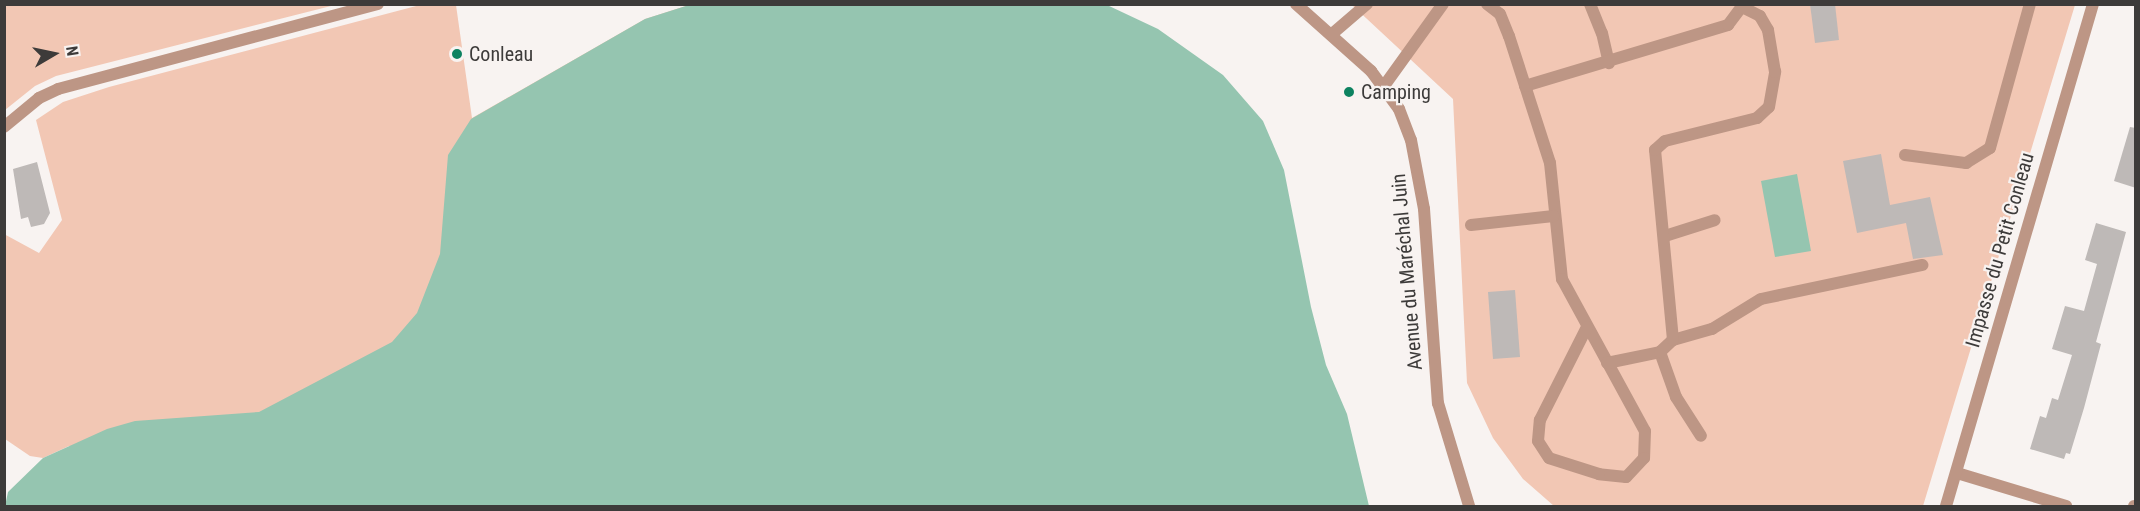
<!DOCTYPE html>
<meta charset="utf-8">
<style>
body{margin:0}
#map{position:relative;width:2140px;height:511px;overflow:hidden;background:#f8f3f1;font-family:"Roboto Condensed",sans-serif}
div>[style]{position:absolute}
.green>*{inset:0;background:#f2c7b4}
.water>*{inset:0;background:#95c5b0}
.building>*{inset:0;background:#beb9b7}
.service>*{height:12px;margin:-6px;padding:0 6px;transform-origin:6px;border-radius:6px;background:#bd9685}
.minor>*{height:12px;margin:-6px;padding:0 6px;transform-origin:6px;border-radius:6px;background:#bd9685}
.tertiary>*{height:12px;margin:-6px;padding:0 6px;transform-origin:6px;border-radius:6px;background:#bd9685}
.dots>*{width:16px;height:16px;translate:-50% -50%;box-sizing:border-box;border:3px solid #f8f3f1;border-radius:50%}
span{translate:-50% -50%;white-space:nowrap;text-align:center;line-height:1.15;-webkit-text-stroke:4.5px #f8f3f1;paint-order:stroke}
.poi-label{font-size:20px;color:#3d3b3a}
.left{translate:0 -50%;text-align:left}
.street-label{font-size:20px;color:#3d3b3a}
.frame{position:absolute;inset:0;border:6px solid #3d3b3a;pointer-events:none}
.north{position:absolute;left:24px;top:24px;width:60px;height:60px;-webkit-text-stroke:4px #f8f3f1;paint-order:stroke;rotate:81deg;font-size:16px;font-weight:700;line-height:24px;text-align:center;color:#3d3b3a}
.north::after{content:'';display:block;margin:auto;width:21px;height:27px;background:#3d3b3a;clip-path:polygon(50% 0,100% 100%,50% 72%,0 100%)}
</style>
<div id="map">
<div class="green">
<i style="clip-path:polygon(5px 4px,335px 4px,335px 5px,56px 76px,35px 86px,5px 110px)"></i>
<i style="clip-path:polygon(420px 5px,456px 5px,472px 118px,645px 19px,689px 5px,342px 459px,69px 446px,43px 458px,30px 456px,5px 439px,4px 234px,39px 253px,62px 220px,36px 120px,63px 102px,109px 87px)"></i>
<i style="clip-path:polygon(1352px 5px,2075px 5px,1923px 506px,1554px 506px,1523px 479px,1493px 438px,1467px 383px,1453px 99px)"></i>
</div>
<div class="water">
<i style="clip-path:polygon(689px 5px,1107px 5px,1158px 29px,1223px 75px,1263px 121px,1284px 170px,1311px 307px,1326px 365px,1347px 414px,1369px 506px,5px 506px,8px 492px,43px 458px,107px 429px,135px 421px,259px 412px,392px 342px,417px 313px,440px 254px,448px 155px,471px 119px,645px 19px)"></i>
<i style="clip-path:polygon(1797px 174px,1811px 251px,1775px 257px,1761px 181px)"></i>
</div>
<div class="building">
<i style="clip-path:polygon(1810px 4px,1835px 4px,1839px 40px,1815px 43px)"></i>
<i style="clip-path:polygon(2130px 127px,2136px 128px,2136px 188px,2114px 181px)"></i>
<i style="clip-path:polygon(1881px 154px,1890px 205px,1930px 197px,1943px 255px,1913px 259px,1906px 223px,1857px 233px,1843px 161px)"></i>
<i style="clip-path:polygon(37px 162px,50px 213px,44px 224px,31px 227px,28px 217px,21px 219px,13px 169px)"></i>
<i style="clip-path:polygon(2096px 223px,2126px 232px,2096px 342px,2101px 344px,2084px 408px,2070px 454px,2066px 453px,2064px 459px,2030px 449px,2040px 416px,2046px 418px,2052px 398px,2058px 400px,2072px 355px,2052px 349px,2065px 306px,2084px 311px,2097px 264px,2085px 260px)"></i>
<i style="clip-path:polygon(1515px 290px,1520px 357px,1493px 359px,1488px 292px)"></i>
</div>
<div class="service">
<i style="left:1487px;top:4px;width:16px;rotate:38deg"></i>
<i style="left:1500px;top:14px;width:24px;rotate:68deg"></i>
<i style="left:1509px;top:36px;width:133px;rotate:72.1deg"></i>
<i style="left:1550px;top:163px;width:117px;rotate:84.1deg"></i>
<i style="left:1562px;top:279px;width:173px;rotate:61.4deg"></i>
<i style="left:1645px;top:431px;width:27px;rotate:92deg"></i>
<i style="left:1644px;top:458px;width:26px;rotate:133deg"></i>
<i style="left:1626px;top:477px;width:27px;rotate:-174deg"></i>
<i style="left:1599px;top:474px;width:52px;rotate:-162.3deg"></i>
<i style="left:1549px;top:458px;width:20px;rotate:-123deg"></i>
<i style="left:1538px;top:441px;width:21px;rotate:-85deg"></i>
<i style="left:1540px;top:420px;width:104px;rotate:-63.2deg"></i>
<i style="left:1590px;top:4px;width:31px;rotate:68deg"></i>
<i style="left:1602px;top:33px;width:31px;rotate:77deg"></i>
<i style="left:1332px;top:34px;width:46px;rotate:-40.6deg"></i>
<i style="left:1384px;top:86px;width:101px;rotate:-54.3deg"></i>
<i style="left:1525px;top:86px;width:212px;rotate:-16.7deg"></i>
<i style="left:1728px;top:25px;width:26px;rotate:-53deg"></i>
<i style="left:1905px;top:155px;width:62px;rotate:7.5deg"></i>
<i style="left:1966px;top:163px;width:28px;rotate:-32deg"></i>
<i style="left:1990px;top:148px;width:149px;rotate:-74.5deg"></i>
<i style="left:1471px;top:225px;width:83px;rotate:-6.2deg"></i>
<i style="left:1665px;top:236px;width:52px;rotate:-17.7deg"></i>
<i style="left:1673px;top:340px;width:41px;rotate:-15.8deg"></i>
<i style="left:1712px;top:329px;width:57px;rotate:-31.5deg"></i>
<i style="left:1761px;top:299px;width:165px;rotate:-11.9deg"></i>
<i style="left:1660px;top:352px;width:48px;rotate:70.4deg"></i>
<i style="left:1676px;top:397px;width:46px;rotate:57.3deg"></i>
<i style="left:1607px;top:363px;width:54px;rotate:-11.7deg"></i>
<i style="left:1660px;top:352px;width:18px;rotate:-43deg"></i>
<i style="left:1673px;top:340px;width:191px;rotate:-95.4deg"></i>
<i style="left:1655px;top:150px;width:13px;rotate:-42deg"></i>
<i style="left:1665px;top:141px;width:95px;rotate:-14deg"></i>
<i style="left:1757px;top:118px;width:16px;rotate:-43deg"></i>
<i style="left:1769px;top:107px;width:36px;rotate:-80deg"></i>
<i style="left:1775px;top:72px;width:43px;rotate:-99.5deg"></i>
<i style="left:1768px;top:30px;width:16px;rotate:-120deg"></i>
<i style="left:1760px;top:16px;width:18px;rotate:-153deg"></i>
</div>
<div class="minor">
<i style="left:1957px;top:473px;width:114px;rotate:16.8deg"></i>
<i style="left:1946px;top:506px;width:523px;rotate:-73.68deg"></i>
<i style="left:2134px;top:506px;width:2px"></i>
</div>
<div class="tertiary">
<i style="left:1296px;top:4px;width:101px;rotate:41.8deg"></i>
<i style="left:1371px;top:71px;width:47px;rotate:53.6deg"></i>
<i style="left:1399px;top:109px;width:33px;rotate:69deg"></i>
<i style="left:1411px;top:140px;width:70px;rotate:79.3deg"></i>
<i style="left:1424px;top:209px;width:195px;rotate:85.9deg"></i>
<i style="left:1438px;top:403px;width:108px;rotate:73.2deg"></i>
<i style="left:4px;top:127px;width:45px;rotate:-39.6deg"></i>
<i style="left:39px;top:98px;width:21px;rotate:-25deg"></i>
<i style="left:58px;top:89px;width:331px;rotate:-14.9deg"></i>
</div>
<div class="dots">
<i style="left:457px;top:54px;background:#0d8260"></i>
<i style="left:1349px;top:92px;background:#0d8260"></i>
</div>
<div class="poi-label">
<span class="left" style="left:469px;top:54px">Conleau</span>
<span class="left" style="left:1361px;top:92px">Camping</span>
</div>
<div class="street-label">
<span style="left:2000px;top:250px;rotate:-74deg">Impasse du Petit Conleau</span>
<span style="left:1407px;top:272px;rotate:-95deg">Avenue du Maréchal Juin</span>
</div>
<div class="frame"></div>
<div class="north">N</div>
</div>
